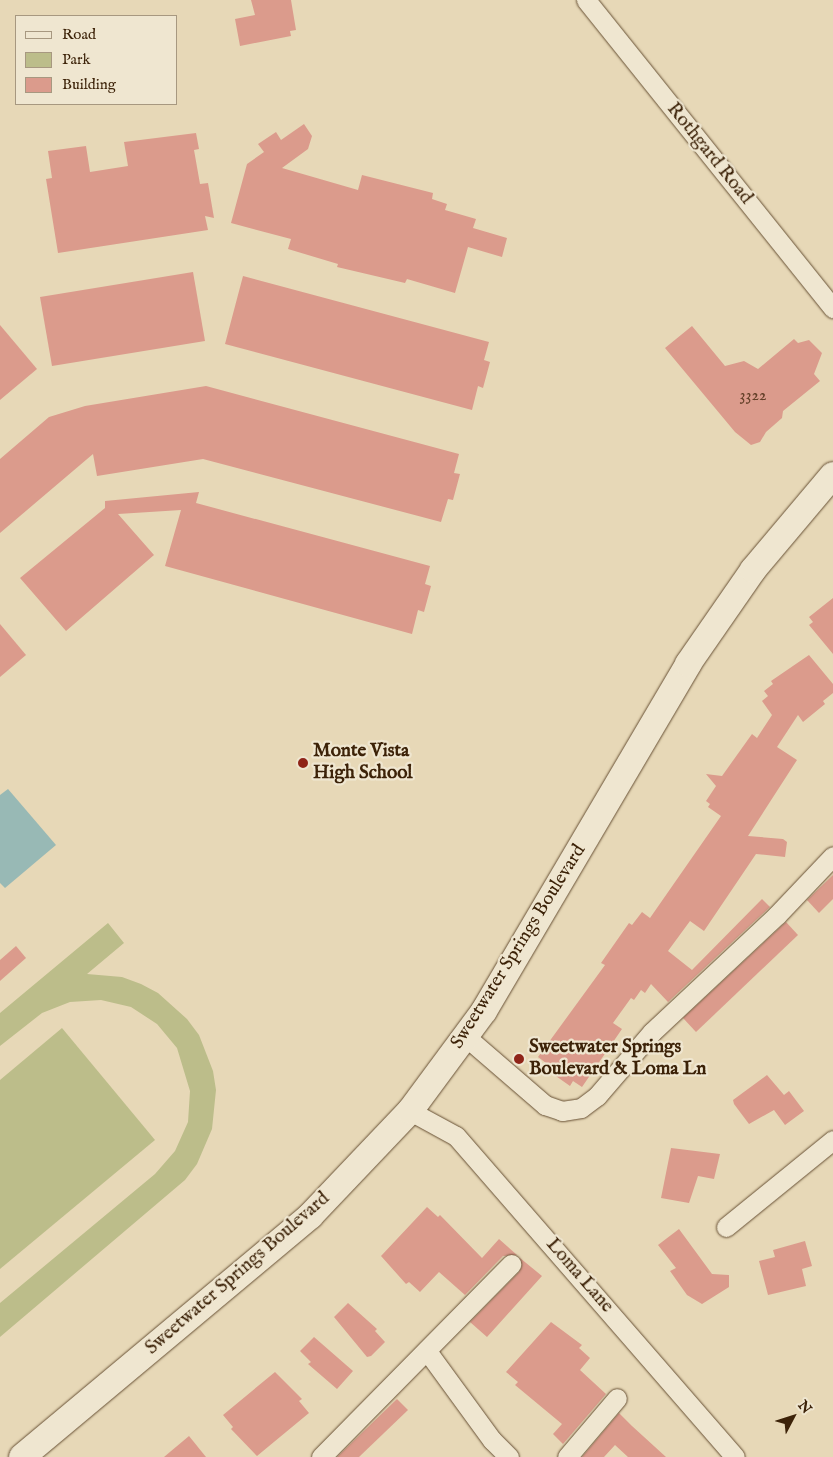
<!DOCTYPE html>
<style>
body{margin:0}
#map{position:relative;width:833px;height:1457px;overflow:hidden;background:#e7d8b7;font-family:"IM FELL English",serif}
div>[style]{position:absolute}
.green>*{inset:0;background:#bcbd8a}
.water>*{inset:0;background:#98b9b5}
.building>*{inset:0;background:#db9b8c}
.roads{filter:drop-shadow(0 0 1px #675034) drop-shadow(0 0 1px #675034)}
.street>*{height:19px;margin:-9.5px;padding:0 9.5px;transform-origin:9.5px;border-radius:9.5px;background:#efe6d0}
.secondary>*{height:26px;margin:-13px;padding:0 13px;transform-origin:13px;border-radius:13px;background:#efe6d0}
.dots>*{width:14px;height:14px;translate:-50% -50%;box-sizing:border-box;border:2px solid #efe6d0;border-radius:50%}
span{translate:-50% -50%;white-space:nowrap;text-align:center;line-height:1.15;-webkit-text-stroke:4.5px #efe6d0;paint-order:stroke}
.number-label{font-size:16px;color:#644029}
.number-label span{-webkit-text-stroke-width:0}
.street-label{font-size:19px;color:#3c2208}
.poi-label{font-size:19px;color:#3c2208;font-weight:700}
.left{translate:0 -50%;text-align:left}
.legend{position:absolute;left:15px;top:15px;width:162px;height:90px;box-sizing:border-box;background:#efe6d0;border:1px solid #a79880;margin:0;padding:6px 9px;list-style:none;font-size:15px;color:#3c2208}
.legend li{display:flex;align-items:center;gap:10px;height:25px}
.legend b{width:25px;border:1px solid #a79880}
.north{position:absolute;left:768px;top:1392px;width:50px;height:50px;-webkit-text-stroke:4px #efe6d0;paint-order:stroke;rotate:50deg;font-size:14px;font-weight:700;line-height:20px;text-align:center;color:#3c2208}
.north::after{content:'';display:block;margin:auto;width:18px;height:22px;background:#3c2208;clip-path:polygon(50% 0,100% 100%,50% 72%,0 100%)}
</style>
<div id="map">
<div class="green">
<i style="clip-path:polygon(108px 923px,124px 943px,87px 974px,122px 977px,141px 984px,158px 993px,187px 1019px,199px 1035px,213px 1071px,216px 1090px,212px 1129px,197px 1164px,185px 1180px,0 1337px,0 1303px,155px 1174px,175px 1151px,188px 1122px,190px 1091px,177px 1048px,157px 1024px,131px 1007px,101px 1000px,70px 1002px,42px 1013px,0 1046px,0 1013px)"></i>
<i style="clip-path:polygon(62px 1028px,155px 1140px,0 1269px,0 1080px)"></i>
</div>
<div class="water">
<i style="clip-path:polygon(8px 789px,56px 845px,5px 888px,0 883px,0 795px)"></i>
</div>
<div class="building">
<i style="clip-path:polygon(251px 0,291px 0,296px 30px,290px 31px,291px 36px,240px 46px,235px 19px,255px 15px)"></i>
<i style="clip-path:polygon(304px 124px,312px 136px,308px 149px,282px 168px,358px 190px,362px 175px,433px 193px,432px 199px,447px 204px,445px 210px,476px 219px,473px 228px,507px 238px,502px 257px,468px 247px,455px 293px,407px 279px,405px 283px,337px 267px,338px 264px,288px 249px,291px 239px,231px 223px,247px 164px,264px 152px,258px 144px,276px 132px,281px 140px)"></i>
<i style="clip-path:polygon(196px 133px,199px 149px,194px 150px,200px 184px,208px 183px,214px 218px,205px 216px,208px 230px,58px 253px,46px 179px,52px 178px,48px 151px,86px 146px,90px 172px,128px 166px,124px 142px)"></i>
<i style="clip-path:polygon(193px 272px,205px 341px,52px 366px,40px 297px)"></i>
<i style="clip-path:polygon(243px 276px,489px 342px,484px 360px,490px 362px,483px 388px,478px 386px,472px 410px,225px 344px)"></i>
<i style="clip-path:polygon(0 325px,37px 369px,0 400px)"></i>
<i style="clip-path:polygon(692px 326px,725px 366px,744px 361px,758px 369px,794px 339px,798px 343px,809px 340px,822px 353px,814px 374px,820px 381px,783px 411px,782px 418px,766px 432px,760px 442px,751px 445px,735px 432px,665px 348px)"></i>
<i style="clip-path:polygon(206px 386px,459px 454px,454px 473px,460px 474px,453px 500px,448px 499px,441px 522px,203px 459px,97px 476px,93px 454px,0 533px,0 459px,49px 417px,85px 406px)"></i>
<i style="clip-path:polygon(199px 492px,196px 503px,430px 566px,425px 584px,431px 586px,424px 612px,418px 610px,412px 634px,165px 566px,181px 510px,118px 514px,154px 555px,66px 631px,20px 578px,105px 508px,105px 501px)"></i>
<i style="clip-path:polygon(833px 598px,833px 654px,809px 625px,813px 622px,809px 617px)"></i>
<i style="clip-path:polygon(0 624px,26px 655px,0 677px)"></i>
<i style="clip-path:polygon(809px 655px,833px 684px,833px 693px,823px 701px,825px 704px,803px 722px,798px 715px,777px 747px,797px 760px,748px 836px,783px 839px,787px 842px,785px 857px,756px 854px,704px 931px,690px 921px,668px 951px,692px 970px,762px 899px,770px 907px,668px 1002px,651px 984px,645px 993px,641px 990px,634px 1000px,631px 998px,613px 1023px,622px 1029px,582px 1087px,573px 1081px,570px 1086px,543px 1067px,546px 1063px,538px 1057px,605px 965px,601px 963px,629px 923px,632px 925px,642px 912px,650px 918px,721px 816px,708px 807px,710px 804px,706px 801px,716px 786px,706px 774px,722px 776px,752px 734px,757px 738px,772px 715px,762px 701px,768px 696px,764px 691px,773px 684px,771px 681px)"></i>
<i style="clip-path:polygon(833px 875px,833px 899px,819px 913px,807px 900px)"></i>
<i style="clip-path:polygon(786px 922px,798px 935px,696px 1032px,683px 1018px)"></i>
<i style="clip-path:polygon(16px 946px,26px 958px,0 981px,0 960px)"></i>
<i style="clip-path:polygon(767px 1075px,784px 1095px,789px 1091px,804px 1111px,785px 1125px,774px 1110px,749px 1124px,734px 1104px,733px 1100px)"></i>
<i style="clip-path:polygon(671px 1148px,720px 1154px,714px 1179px,698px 1176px,689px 1203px,661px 1198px)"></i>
<i style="clip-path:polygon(427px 1207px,438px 1217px,440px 1215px,482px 1258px,499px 1239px,517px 1255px,503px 1256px,465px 1295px,439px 1272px,420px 1292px,409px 1282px,406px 1284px,381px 1256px)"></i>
<i style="clip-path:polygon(679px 1229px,712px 1274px,729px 1275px,729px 1287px,702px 1304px,687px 1295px,670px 1271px,676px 1268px,658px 1245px)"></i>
<i style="clip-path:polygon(805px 1241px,812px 1266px,802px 1269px,806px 1286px,768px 1295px,759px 1261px,775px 1257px,773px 1250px)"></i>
<i style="clip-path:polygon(520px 1258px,542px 1276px,487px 1337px,470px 1322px,519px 1272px,522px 1266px)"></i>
<i style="clip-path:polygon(348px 1303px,377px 1329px,375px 1331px,385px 1342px,371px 1356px,367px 1357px,334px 1317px)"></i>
<i style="clip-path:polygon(551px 1322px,582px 1345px,579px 1348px,590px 1358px,580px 1370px,606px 1394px,563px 1444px,553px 1434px,562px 1424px,515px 1385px,518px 1382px,506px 1372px)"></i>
<i style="clip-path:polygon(314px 1337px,353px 1371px,337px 1389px,308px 1364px,311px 1362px,300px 1351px)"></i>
<i style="clip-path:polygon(275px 1372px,302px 1399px,299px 1401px,309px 1413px,257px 1456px,231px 1429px,233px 1427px,223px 1415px)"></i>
<i style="clip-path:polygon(397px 1399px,408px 1410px,359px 1457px,337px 1457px)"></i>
<i style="clip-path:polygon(619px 1413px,632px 1426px,666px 1457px,628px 1457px,615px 1445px,604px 1457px,582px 1457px)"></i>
<i style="clip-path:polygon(189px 1436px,206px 1457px,164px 1457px)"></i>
</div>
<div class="roads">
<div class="street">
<i style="left:586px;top:0;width:395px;rotate:51.3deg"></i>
<i style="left:465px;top:1036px;width:106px;rotate:40.8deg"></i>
<i style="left:545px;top:1105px;width:18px;rotate:19deg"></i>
<i style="left:562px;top:1111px;width:19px;rotate:-9deg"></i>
<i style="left:581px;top:1108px;width:20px;rotate:-37deg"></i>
<i style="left:597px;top:1096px;width:84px;rotate:-49.3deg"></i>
<i style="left:652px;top:1032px;width:171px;rotate:-43.1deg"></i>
<i style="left:777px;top:915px;width:81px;rotate:-46.5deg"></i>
<i style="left:410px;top:1111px;width:52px;rotate:28.5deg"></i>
<i style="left:456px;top:1136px;width:425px;rotate:49deg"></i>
<i style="left:726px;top:1227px;width:138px;rotate:-39.1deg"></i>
<i style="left:427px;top:1351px;width:110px;rotate:53.9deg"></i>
<i style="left:492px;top:1440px;width:24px;rotate:45deg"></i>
<i style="left:321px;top:1457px;width:271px;rotate:-45.4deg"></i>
<i style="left:567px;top:1457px;width:77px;rotate:-49.7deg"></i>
</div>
<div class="secondary">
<i style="left:22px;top:1457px;width:376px;rotate:-39.9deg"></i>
<i style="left:310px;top:1216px;width:145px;rotate:-46.4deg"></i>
<i style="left:410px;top:1111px;width:124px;rotate:-53.5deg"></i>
<i style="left:484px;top:1011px;width:403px;rotate:-59.5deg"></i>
<i style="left:688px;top:664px;width:114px;rotate:-55.3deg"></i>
<i style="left:753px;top:570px;width:124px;rotate:-49.9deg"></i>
</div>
</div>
<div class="dots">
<i style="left:303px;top:763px;background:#8f2418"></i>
<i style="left:519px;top:1059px;background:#8f2418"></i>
</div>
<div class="number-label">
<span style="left:753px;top:396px">3322</span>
</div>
<div class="street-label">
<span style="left:709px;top:154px;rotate:51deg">Rothgard Road</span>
<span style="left:519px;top:947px;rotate:-58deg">Sweetwater Springs Boulevard</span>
<span style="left:238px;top:1274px;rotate:-41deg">Sweetwater Springs Boulevard</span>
<span style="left:579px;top:1276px;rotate:49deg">Loma Lane</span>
</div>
<div class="poi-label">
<span class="left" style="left:313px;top:763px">Monte Vista<br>High School</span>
<span class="left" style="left:529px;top:1059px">Sweetwater Springs<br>Boulevard &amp; Loma Ln</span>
</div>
<ul class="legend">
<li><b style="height:6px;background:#efe6d0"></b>Road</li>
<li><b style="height:14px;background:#bcbd8a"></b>Park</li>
<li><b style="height:14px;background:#db9b8c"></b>Building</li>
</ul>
<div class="north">N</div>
</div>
